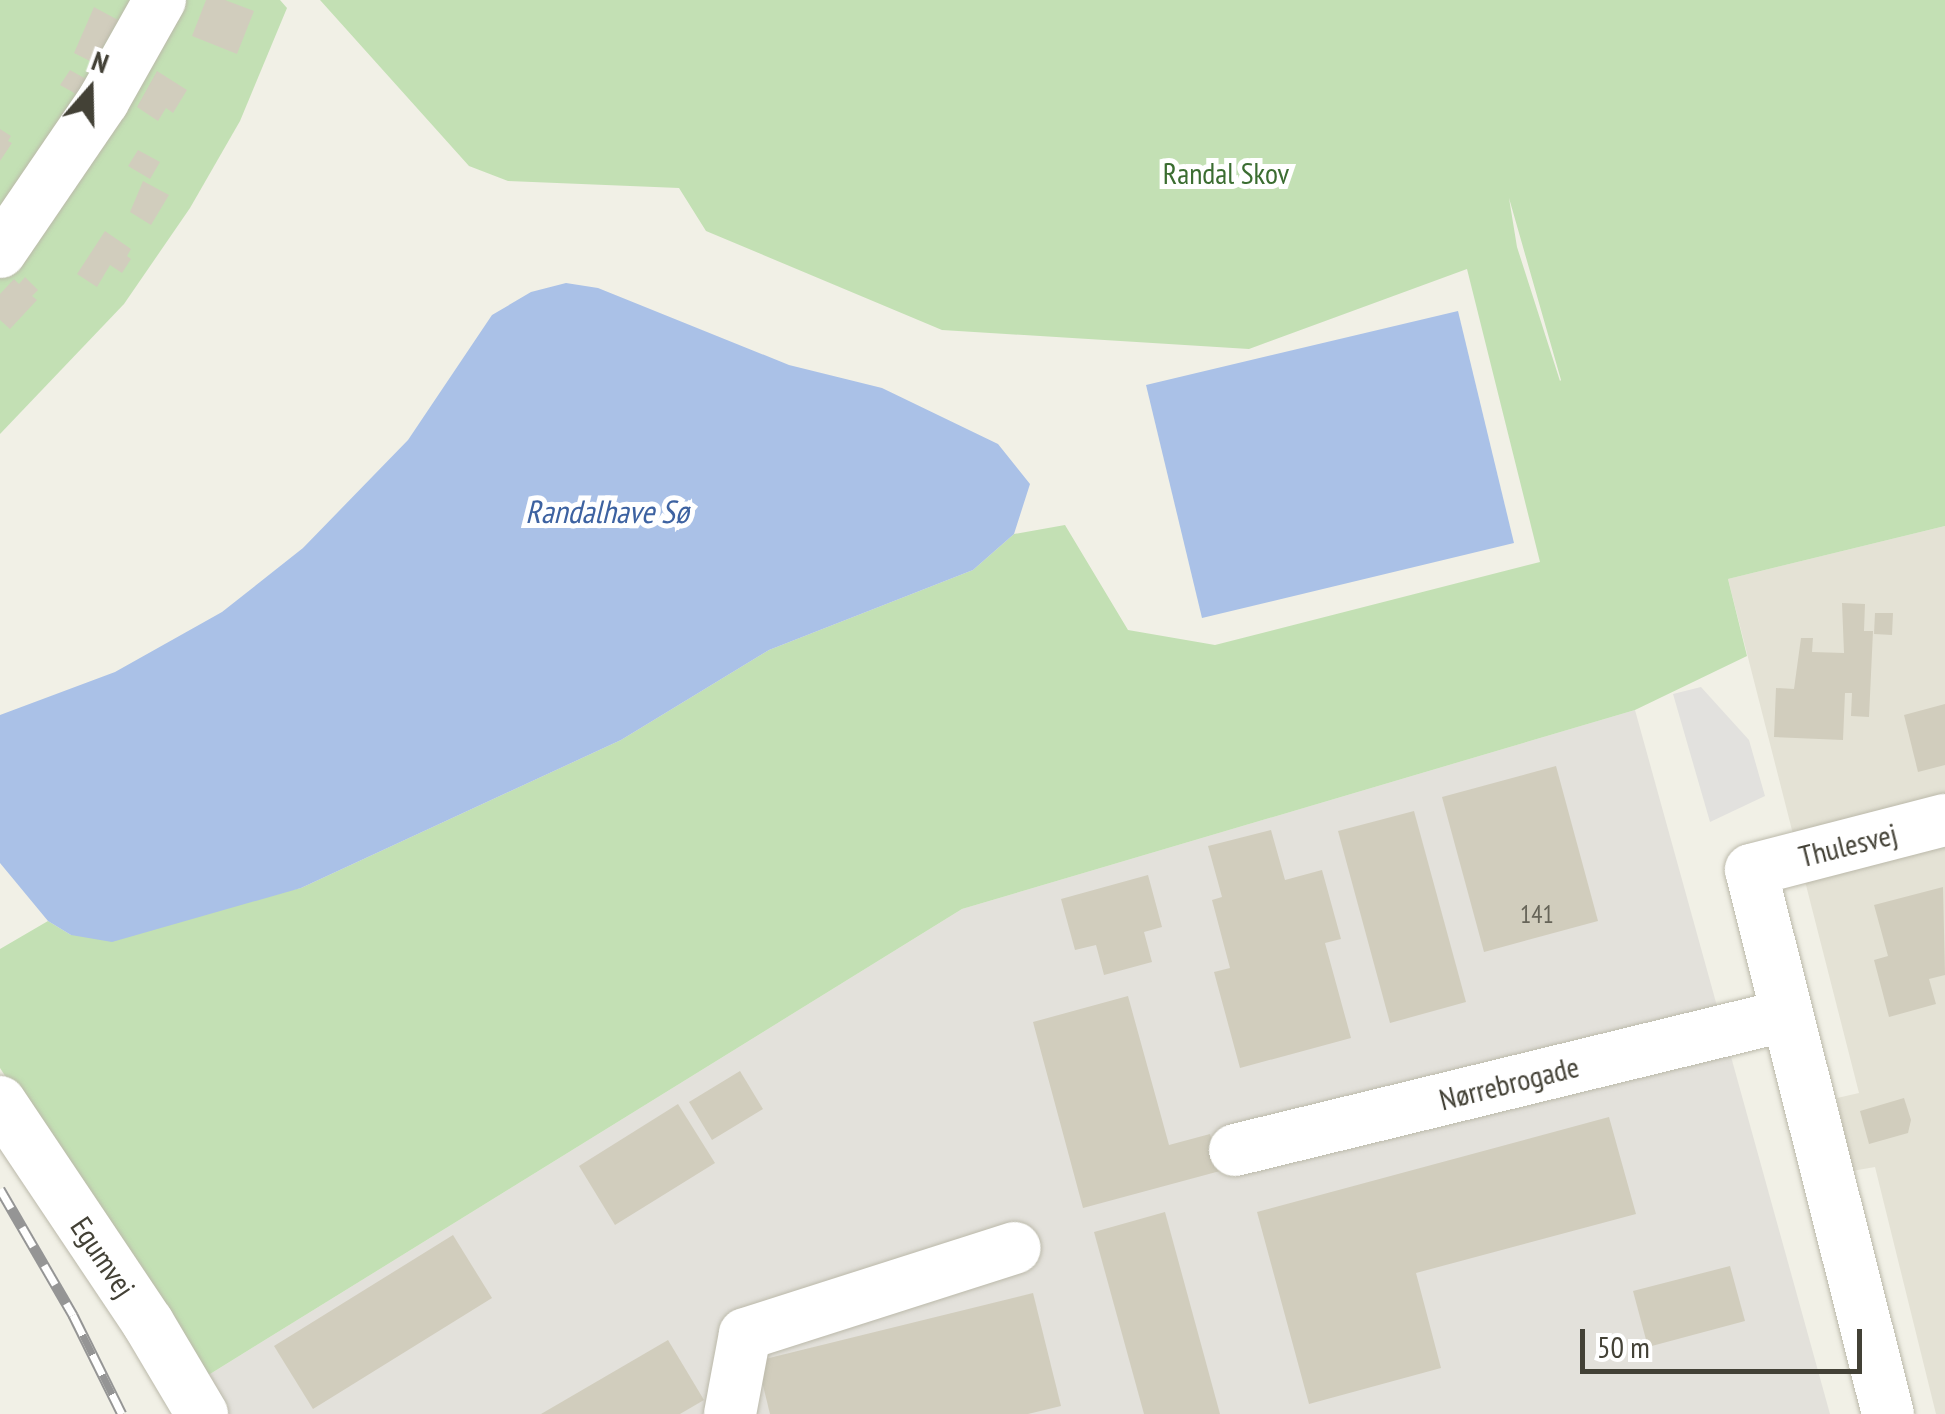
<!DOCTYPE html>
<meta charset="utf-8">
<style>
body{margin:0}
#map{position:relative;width:1945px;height:1414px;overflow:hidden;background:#f1f0e6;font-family:"PT Sans Narrow",sans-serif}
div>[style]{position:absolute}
.residential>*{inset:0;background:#e4e2d5}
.industrial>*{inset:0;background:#e3e1db}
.green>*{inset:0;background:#c3e0b4}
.parking>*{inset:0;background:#e2e1de}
.water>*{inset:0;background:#aac1e7}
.building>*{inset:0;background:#d1cdbd}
.roads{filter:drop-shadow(0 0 2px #bbb9aa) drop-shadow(0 0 2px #bbb9aa)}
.minor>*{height:52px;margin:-26px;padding:0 26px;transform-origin:26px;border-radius:26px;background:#fff}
.rail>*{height:11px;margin-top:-5.5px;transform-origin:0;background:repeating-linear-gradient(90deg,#fff 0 22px,#959595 0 44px);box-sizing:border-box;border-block:2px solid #959595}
span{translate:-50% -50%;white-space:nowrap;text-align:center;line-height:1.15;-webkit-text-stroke:10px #fff;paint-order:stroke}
.number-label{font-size:25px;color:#666458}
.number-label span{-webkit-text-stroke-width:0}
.park-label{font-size:30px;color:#3b6d31}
.street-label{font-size:30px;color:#434136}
.water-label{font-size:32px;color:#3d62a1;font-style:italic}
.north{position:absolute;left:40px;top:40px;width:100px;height:100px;-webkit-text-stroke:8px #fff;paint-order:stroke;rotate:20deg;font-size:28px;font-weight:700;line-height:40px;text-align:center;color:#434136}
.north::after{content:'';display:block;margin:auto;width:35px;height:45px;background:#434136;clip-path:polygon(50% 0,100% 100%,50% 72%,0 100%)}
.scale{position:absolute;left:1580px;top:1329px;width:282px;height:45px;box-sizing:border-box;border:5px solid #434136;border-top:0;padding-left:12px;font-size:30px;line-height:35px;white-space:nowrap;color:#434136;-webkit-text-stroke:8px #fff;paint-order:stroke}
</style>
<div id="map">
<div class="residential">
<i style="clip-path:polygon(1945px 526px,1945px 1414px,1936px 1414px,1875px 1167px,1852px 1171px,1837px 1098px,1859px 1093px,1728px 579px)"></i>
</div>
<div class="industrial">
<i style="clip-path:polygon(1635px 710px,1830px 1414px,183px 1414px,202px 1379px,962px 909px)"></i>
</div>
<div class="green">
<i style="clip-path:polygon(0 0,280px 0,287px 8px,240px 121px,190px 208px,124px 304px,0 434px)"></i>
<i style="clip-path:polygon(evenodd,320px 0,1945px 0,1945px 526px,1728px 579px,1747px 656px,1635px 710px,962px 909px,202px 1379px,0 1068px,0 949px,48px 921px,71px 935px,301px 888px,621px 740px,769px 650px,973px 570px,1014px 534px,1065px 525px,1128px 630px,1215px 645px,1540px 562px,1467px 269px,1249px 349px,942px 330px,706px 231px,679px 188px,508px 181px,469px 166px,320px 0,1509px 198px,1561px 380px,1560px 381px,1517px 247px,1509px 198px)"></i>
</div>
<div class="parking">
<i style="clip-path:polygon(1701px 687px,1749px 740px,1765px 796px,1710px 822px,1673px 694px)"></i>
</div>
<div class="water">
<i style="clip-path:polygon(566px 283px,598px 288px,789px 365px,882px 388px,998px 444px,1030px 484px,1014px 534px,973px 570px,769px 650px,621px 740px,301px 888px,112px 942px,71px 935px,48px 921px,0 863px,0 715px,115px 672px,222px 612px,303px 548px,408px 440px,492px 315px,531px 292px)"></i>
<i style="clip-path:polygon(1458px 311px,1514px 543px,1202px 618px,1146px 385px)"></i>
</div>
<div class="building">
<i style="clip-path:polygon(206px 0,225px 0,254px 11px,237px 54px,192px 36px)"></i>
<i style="clip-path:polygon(94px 7px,118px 20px,94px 63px,74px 53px)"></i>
<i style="clip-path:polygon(70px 70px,86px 79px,76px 94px,60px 85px)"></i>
<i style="clip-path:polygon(157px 71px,187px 90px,173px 113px,166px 108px,158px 121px,137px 107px)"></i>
<i style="clip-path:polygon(0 129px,11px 136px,8px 141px,12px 143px,0 161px)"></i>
<i style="clip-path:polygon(138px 150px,160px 162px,150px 179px,128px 166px)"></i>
<i style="clip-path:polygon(143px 181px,169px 195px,151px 225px,130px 212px)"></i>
<i style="clip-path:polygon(105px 231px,131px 249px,127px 256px,131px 259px,122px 273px,110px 265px,97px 287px,77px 274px)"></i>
<i style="clip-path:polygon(25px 277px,38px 290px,32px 296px,37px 300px,10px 329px,0 320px,0 294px,14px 279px,19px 284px)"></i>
<i style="clip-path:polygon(1842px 603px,1865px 604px,1864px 631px,1873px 631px,1869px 717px,1851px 716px,1852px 693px,1845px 693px,1843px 740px,1774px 737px,1776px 688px,1794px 689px,1801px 638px,1813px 638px,1812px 652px,1844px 653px)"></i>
<i style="clip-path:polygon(1875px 613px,1893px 613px,1892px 635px,1874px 634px)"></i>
<i style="clip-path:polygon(1945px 704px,1945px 765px,1918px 772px,1904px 715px)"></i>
<i style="clip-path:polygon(1556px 766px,1598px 921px,1484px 952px,1442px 797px)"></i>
<i style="clip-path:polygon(1414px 811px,1466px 1002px,1390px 1023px,1338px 831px)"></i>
<i style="clip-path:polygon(1271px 830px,1285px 880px,1322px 870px,1341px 939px,1325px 943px,1351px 1038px,1240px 1068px,1214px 972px,1230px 968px,1212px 900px,1222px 897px,1208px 846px)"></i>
<i style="clip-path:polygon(1148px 875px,1162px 927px,1144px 932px,1152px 962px,1104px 975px,1096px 945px,1075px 950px,1061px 899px)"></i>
<i style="clip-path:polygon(1943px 887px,1945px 975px,1929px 979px,1936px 1004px,1889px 1017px,1874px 960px,1888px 956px,1874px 905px)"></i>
<i style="clip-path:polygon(1128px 996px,1169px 1145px,1210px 1134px,1220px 1171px,1083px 1208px,1033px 1022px)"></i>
<i style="clip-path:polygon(740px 1071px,763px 1109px,712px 1140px,689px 1102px)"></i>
<i style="clip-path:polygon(1904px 1098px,1911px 1120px,1908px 1133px,1869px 1144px,1860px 1111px)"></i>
<i style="clip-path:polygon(678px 1104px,715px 1163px,615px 1225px,579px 1166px)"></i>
<i style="clip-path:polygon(1609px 1117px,1636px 1214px,1416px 1273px,1441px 1368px,1309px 1404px,1257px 1212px)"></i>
<i style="clip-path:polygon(1165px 1212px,1220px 1414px,1144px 1414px,1094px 1232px)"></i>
<i style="clip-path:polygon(453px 1235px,492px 1298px,313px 1409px,274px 1346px)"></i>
<i style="clip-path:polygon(1730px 1266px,1745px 1321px,1648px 1347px,1633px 1291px)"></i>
<i style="clip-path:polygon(1033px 1293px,1061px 1406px,1028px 1414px,770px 1414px,757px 1361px)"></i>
<i style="clip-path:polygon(668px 1340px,704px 1400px,680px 1414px,541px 1414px)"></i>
</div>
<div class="roads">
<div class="minor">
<i style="left:0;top:252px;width:183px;rotate:-55.7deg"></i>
<i style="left:103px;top:101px;width:116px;rotate:-60.6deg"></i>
<i style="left:0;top:1102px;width:266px;rotate:56.2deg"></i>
<i style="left:148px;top:1323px;width:106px;rotate:59.3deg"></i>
<i style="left:1235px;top:1150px;width:565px;rotate:-13.72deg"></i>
<i style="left:730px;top:1414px;width:81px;rotate:-79.4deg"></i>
<i style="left:745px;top:1334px;width:283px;rotate:-17.7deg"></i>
<i style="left:1888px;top:1414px;width:561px;rotate:-104.14deg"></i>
<i style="left:1751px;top:870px;width:200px;rotate:-14.5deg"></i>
</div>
</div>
<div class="rail">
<i style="left:0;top:1189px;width:146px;rotate:59.9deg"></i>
<i style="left:73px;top:1315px;width:110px;rotate:63.7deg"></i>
</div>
<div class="number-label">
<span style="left:1537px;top:914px">141</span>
</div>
<div class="park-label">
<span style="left:1226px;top:173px">Randal Skov</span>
</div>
<div class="street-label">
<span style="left:1848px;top:845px;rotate:-14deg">Thulesvej</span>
<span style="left:1509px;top:1083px;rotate:-14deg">Nørrebrogade</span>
<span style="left:103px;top:1257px;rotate:56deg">Egumvej</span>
</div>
<div class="water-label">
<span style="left:607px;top:511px">Randalhave Sø</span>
</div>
<div class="north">N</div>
<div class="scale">50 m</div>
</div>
